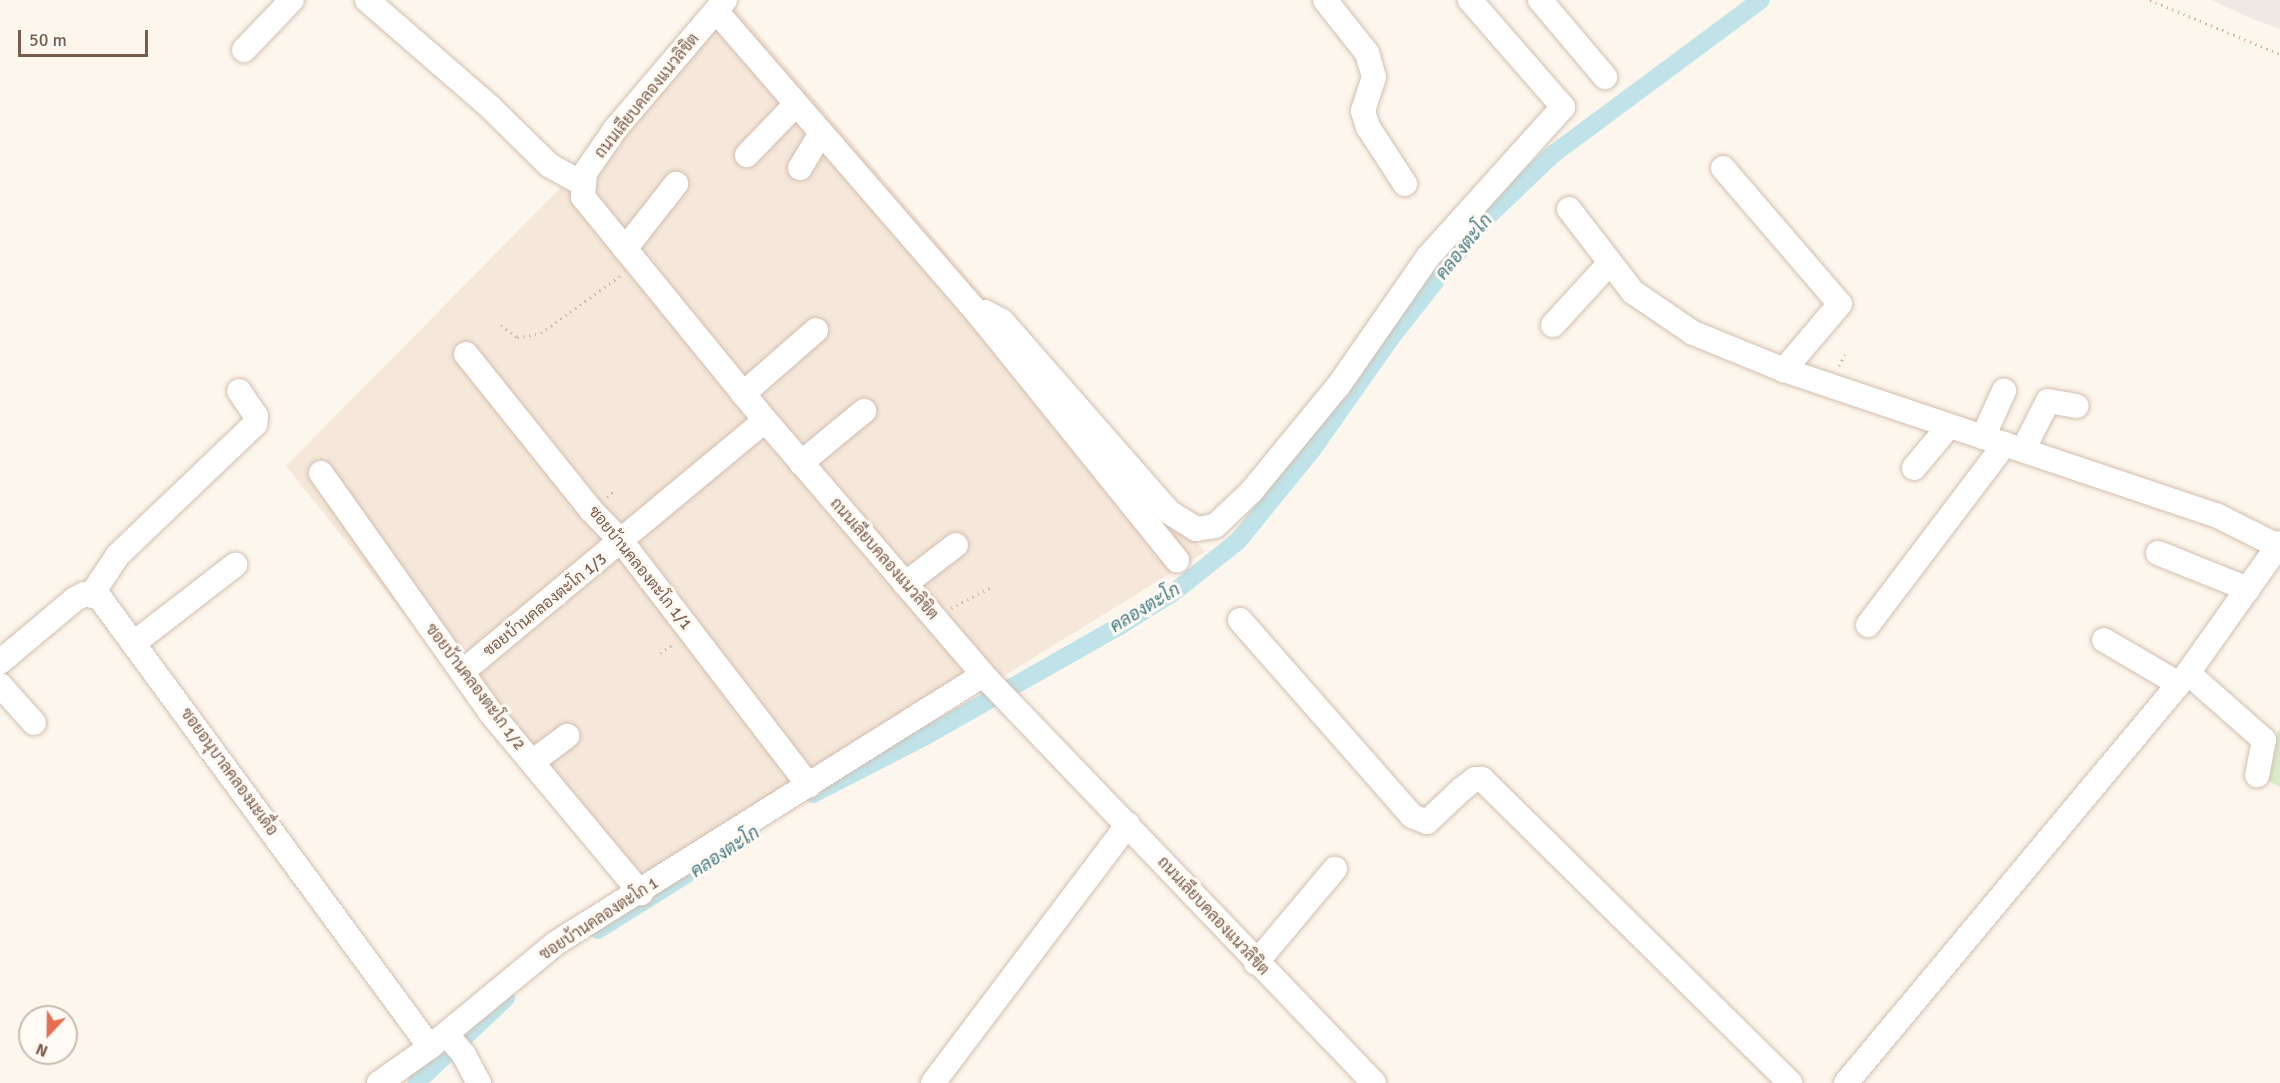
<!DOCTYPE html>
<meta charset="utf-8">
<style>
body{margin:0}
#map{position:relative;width:2280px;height:1083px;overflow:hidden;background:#fdf6ec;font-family:Signika,Sarabun,sans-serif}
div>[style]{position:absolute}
.residential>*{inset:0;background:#f5e8da}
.industrial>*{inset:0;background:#efe9e4}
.green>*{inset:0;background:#d8ecc9}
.canal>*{height:18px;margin:-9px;padding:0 9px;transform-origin:9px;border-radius:9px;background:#bfe3e8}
.path>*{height:3px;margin-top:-1.5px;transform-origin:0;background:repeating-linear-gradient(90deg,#d9b8a5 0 1.5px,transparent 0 6px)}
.roads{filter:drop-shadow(0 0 2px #d1beb0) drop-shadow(0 0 2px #d1beb0)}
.minor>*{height:24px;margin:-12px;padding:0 12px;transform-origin:12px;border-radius:12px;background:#fff}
span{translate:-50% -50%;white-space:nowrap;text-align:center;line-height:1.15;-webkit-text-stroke:6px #fffaf3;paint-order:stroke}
.street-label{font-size:16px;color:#7a5c4d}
.water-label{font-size:18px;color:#437c86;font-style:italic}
.north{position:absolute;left:18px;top:1005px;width:60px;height:60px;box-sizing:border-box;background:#fffaf3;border:2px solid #cabbb1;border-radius:50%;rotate:202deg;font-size:16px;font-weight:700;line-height:24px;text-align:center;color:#7a5c4d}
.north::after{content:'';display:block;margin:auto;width:21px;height:27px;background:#e76f51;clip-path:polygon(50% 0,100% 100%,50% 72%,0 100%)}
.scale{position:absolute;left:18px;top:30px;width:130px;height:27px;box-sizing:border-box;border:3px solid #7a5c4d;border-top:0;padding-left:8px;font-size:18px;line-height:21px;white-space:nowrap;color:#7a5c4d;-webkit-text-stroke:4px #fffaf3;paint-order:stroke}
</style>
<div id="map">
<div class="residential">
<i style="clip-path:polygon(737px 9px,1205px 552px,635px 903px,286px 466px)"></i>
</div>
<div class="industrial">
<i style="clip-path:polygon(2211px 0,2280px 0,2280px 29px,2253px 19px)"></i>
</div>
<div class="green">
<i style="clip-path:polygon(2280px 728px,2280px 787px,2257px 775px)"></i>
</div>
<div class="canal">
<i style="left:813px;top:794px;width:125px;rotate:-27.2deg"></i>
<i style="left:924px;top:737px;width:227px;rotate:-29.6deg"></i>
<i style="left:1121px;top:625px;width:62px;rotate:-31.9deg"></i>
<i style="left:1174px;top:592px;width:82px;rotate:-38.6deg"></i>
<i style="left:1238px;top:541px;width:117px;rotate:-50.9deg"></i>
<i style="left:1312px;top:450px;width:136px;rotate:-54.9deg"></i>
<i style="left:1390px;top:339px;width:149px;rotate:-51.8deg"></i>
<i style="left:1482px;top:222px;width:97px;rotate:-43.7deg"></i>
<i style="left:1552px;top:155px;width:260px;rotate:-36.6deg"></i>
<i style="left:598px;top:930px;width:182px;rotate:-32.2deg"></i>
<i style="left:416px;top:1083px;width:124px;rotate:-43.4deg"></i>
</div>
<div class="path">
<i style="left:2150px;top:0;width:141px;rotate:22.6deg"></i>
<i style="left:501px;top:325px;width:20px;rotate:37deg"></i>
<i style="left:517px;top:337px;width:24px;rotate:-9deg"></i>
<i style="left:541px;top:333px;width:99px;rotate:-35.9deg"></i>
<i style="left:1839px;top:366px;width:13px;rotate:-63deg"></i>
<i style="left:607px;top:497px;width:9px;rotate:-41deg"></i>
<i style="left:951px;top:608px;width:44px;rotate:-27.1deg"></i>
<i style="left:660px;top:653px;width:18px;rotate:-34deg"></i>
</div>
<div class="roads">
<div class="minor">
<i style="left:367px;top:0;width:163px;rotate:41deg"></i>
<i style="left:490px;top:107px;width:83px;rotate:44.5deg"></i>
<i style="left:549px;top:165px;width:38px;rotate:29deg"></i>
<i style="left:725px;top:0;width:168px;rotate:130.4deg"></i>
<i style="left:616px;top:128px;width:55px;rotate:124.6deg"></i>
<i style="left:585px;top:173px;width:24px;rotate:95deg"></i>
<i style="left:583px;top:197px;width:288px;rotate:50.8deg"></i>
<i style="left:765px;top:420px;width:341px;rotate:49.4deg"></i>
<i style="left:987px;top:679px;width:559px;rotate:46.23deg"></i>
<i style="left:1325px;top:0;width:68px;rotate:51.6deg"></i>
<i style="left:1367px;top:53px;width:25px;rotate:74deg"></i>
<i style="left:1374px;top:77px;width:36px;rotate:108deg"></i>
<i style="left:1363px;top:111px;width:17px;rotate:73deg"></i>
<i style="left:1368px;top:127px;width:68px;rotate:57deg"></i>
<i style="left:1540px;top:0;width:101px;rotate:49.8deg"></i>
<i style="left:716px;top:11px;width:403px;rotate:49.1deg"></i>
<i style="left:980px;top:316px;width:314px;rotate:51.1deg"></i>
<i style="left:244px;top:50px;width:69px;rotate:-46.2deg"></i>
<i style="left:747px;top:155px;width:71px;rotate:-46.1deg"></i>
<i style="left:800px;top:168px;width:41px;rotate:-59deg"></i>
<i style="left:1723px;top:168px;width:179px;rotate:49.3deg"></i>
<i style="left:1840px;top:304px;width:87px;rotate:130.3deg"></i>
<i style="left:1569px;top:209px;width:105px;rotate:52.4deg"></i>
<i style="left:1633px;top:292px;width:73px;rotate:34.3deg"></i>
<i style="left:1693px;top:333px;width:98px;rotate:22.1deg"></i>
<i style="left:1784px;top:370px;width:456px;rotate:18.6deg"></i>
<i style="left:2216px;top:515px;width:69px;rotate:26.6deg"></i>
<i style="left:625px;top:249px;width:83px;rotate:-51.9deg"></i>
<i style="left:980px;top:316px;width:6px;rotate:-39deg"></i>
<i style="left:985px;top:312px;width:19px;rotate:28deg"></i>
<i style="left:1002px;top:321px;width:254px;rotate:48.8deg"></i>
<i style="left:1169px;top:512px;width:32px;rotate:32deg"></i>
<i style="left:1196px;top:529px;width:19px;rotate:-9deg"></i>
<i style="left:1215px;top:526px;width:50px;rotate:-43.4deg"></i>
<i style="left:1251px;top:492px;width:139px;rotate:-50.6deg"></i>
<i style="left:1339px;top:385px;width:156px;rotate:-55.2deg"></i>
<i style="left:1428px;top:257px;width:202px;rotate:-48deg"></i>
<i style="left:1563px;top:107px;width:142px;rotate:-131deg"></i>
<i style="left:1553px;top:325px;width:81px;rotate:-47.5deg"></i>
<i style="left:466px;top:354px;width:200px;rotate:51.3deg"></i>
<i style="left:591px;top:510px;width:45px;rotate:45.9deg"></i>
<i style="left:622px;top:542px;width:307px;rotate:52.5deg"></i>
<i style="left:743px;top:394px;width:97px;rotate:-41.2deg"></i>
<i style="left:1983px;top:437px;width:51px;rotate:-65.5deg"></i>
<i style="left:2023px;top:450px;width:55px;rotate:-63deg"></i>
<i style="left:2048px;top:401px;width:29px;rotate:10deg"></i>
<i style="left:801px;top:463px;width:82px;rotate:-39.5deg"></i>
<i style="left:1914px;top:468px;width:55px;rotate:-50.2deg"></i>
<i style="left:321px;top:473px;width:293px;rotate:54.7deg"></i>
<i style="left:490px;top:712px;width:236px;rotate:50.2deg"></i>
<i style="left:2158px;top:553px;width:97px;rotate:21.8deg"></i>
<i style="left:905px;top:584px;width:64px;rotate:-37.4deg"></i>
<i style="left:92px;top:594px;width:47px;rotate:-56.3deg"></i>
<i style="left:118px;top:555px;width:190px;rotate:-43.7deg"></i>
<i style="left:255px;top:424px;width:8px;rotate:-83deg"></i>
<i style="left:256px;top:416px;width:30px;rotate:-124deg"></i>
<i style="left:1240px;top:620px;width:261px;rotate:48.7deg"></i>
<i style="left:1412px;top:816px;width:16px;rotate:22deg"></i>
<i style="left:1427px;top:822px;width:47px;rotate:-43.3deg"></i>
<i style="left:1461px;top:790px;width:18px;rotate:-38deg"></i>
<i style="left:1475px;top:779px;width:7px"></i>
<i style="left:1482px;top:779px;width:433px;rotate:44.6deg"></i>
<i style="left:1868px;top:625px;width:227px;rotate:-52.9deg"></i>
<i style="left:2104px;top:640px;width:87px;rotate:30.4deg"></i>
<i style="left:134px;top:643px;width:128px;rotate:-37.7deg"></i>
<i style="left:0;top:662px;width:98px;rotate:-40deg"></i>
<i style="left:75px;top:599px;width:11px;rotate:-27deg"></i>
<i style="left:85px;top:594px;width:16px;rotate:15deg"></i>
<i style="left:100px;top:598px;width:557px;rotate:53.69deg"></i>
<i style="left:462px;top:672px;width:394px;rotate:-39.7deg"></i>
<i style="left:2188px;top:673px;width:101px;rotate:41.4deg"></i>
<i style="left:2264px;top:740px;width:36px;rotate:101deg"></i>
<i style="left:0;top:685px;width:51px;rotate:48.2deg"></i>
<i style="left:532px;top:762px;width:44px;rotate:-36.6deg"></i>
<i style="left:1256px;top:963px;width:123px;rotate:-50deg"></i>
<i style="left:446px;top:1034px;width:28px;rotate:49deg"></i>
<i style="left:464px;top:1055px;width:32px;rotate:62deg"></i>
<i style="left:379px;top:1083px;width:62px;rotate:-35.2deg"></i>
<i style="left:430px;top:1047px;width:163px;rotate:-39.5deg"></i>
<i style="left:556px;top:943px;width:504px;rotate:-32.11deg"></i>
<i style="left:933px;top:1083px;width:324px;rotate:-53deg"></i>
<i style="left:1846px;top:1083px;width:534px;rotate:-50.17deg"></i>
<i style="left:2188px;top:673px;width:159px;rotate:-54.7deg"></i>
</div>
</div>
<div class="street-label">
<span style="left:647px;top:96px;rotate:-51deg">ถนนเลียบคลองแนวลิขิต</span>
<span style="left:884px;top:559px;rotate:49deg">ถนนเลียบคลองแนวลิขิต</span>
<span style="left:640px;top:568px;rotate:51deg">ซอยบ้านคลองตะโก 1/1</span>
<span style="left:545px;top:605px;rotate:-39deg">ซอยบ้านคลองตะโก 1/3</span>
<span style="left:475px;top:687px;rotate:53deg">ซอยบ้านคลองตะโก 1/2</span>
<span style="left:229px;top:772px;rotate:54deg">ซอยอนุบาลคลองมะเดื่อ</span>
<span style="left:1213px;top:916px;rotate:47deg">ถนนเลียบคลองแนวลิขิต</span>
<span style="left:599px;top:919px;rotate:-33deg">ซอยบ้านคลองตะโก 1</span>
</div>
<div class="water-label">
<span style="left:1464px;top:247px;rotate:-51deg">คลองตะโก</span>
<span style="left:1145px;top:608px;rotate:-31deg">คลองตะโก</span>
<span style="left:725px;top:852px;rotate:-33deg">คลองตะโก</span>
</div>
<div class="north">N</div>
<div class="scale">50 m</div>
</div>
